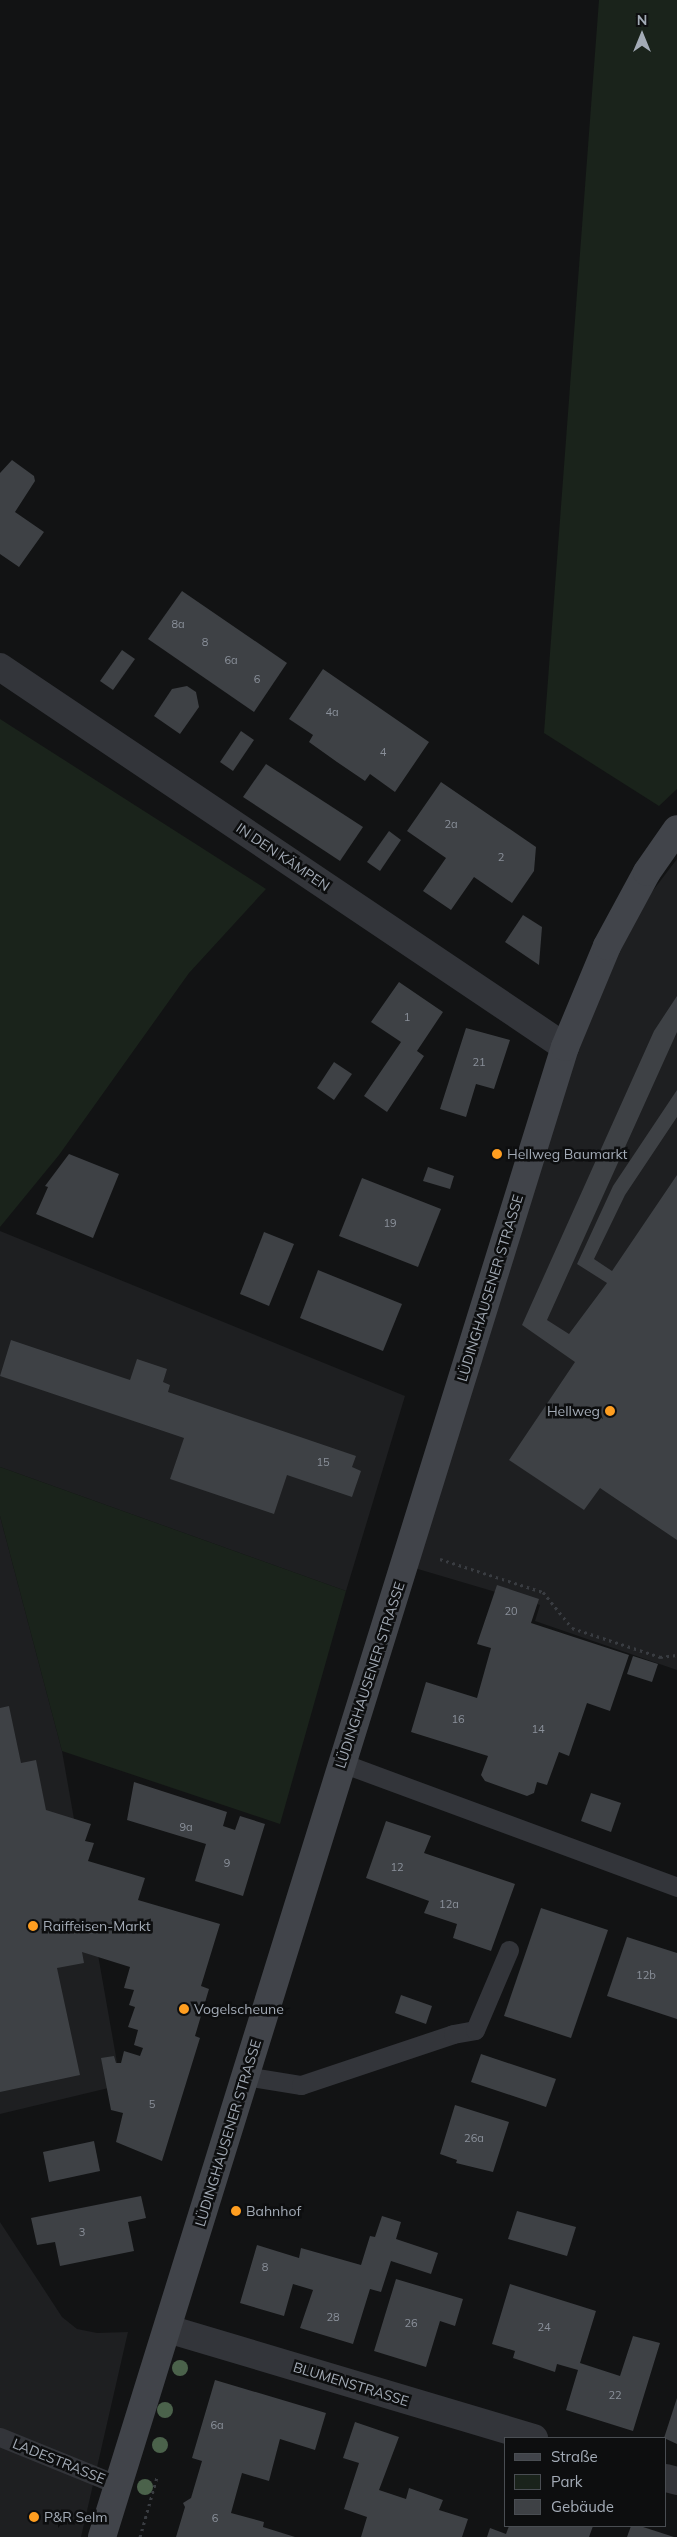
<!DOCTYPE html>
<meta charset="utf-8">
<style>
body{margin:0}
#map{position:relative;width:677px;height:2537px;overflow:hidden;background:#121314;font-family:Mulish,sans-serif}
div>[style]{position:absolute}
.built>*{inset:0;background:#1e1f21}
.green>*{inset:0;background:#1a231b}
.building>*{inset:0;background:#3e4145}
.path>*{height:3px;margin-top:-1.5px;transform-origin:0;background:repeating-linear-gradient(90deg,#393c41 0 2.5px,transparent 0 6.5px)}
.lane>*{height:19px;margin:-9.5px;padding:0 9.5px;transform-origin:9.5px;border-radius:9.5px;background:#33353a}
.street>*{height:28px;margin:-14px;padding:0 14px;transform-origin:14px;border-radius:14px;background:#33353a}
.secondary>*{height:28px;margin:-14px;padding:0 14px;transform-origin:14px;border-radius:14px;background:#41444a}
.trees>*{width:16px;height:16px;margin:-8px;border-radius:50%;background:#4b624b}
.dots>*{width:14px;height:14px;translate:-50% -50%;box-sizing:border-box;border:2px solid #0d0e0f;border-radius:50%}
span{translate:-50% -50%;white-space:nowrap;text-align:center;line-height:1.15;-webkit-text-stroke:5px #0d0e0f;paint-order:stroke}
.number-label{font-size:11px;color:#8a909a}
.number-label span{-webkit-text-stroke-width:0}
.street-label{font-size:14px;color:#a3abb6}
.poi-label{font-size:14px;color:#a3abb6}
.left{translate:0 -50%;text-align:left}
.right{translate:-100% -50%;text-align:right}
.legend{position:absolute;left:504px;top:2437px;width:162px;height:90px;box-sizing:border-box;background:#0d0e0f;border:1px solid #494d52;margin:0;padding:6px 9px;list-style:none;font-size:15px;color:#a3abb6}
.legend li{display:flex;align-items:center;gap:10px;height:25px}
.legend b{width:25px;border:1px solid #494d52}
.north{position:absolute;left:617px;top:10px;width:50px;height:50px;-webkit-text-stroke:4px #0d0e0f;paint-order:stroke;rotate:0deg;font-size:14px;font-weight:700;line-height:20px;text-align:center;color:#a3abb6}
.north::after{content:'';display:block;margin:auto;width:18px;height:22px;background:#a3abb6;clip-path:polygon(50% 0,100% 100%,50% 72%,0 100%)}
</style>
<div id="map">
<div class="built">
<i style="clip-path:polygon(677px 859px,677px 1670px,535px 1621px,540px 1605px,401px 1564px,569px 1037px,629px 922px)"></i>
<i style="clip-path:polygon(0 1231px,405px 1396px,346px 1591px,0 1467px)"></i>
<i style="clip-path:polygon(0 1516px,62px 1751px,121px 2085px,0 2114px)"></i>
<i style="clip-path:polygon(0 2222px,62px 2317px,77px 2329px,97px 2333px,128px 2332px,81px 2537px,0 2537px)"></i>
</div>
<div class="green">
<i style="clip-path:polygon(599px 0,677px 0,677px 789px,659px 806px,544px 733px)"></i>
<i style="clip-path:polygon(0 719px,266px 889px,189px 973px,59px 1155px,0 1227px)"></i>
<i style="clip-path:polygon(0 1467px,346px 1591px,280px 1824px,62px 1751px,0 1516px)"></i>
</div>
<div class="building">
<i style="clip-path:polygon(12px 460px,34px 476px,35px 481px,15px 512px,44px 532px,19px 567px,0 554px,0 473px)"></i>
<i style="clip-path:polygon(182px 591px,287px 663px,254px 712px,148px 639px)"></i>
<i style="clip-path:polygon(122px 650px,135px 659px,113px 690px,100px 681px)"></i>
<i style="clip-path:polygon(323px 669px,429px 742px,395px 792px,370px 774px,365px 781px,337px 762px,309px 742px,313px 735px,289px 719px)"></i>
<i style="clip-path:polygon(187px 686px,196px 692px,199px 707px,180px 734px,154px 716px,172px 689px)"></i>
<i style="clip-path:polygon(241px 731px,254px 740px,233px 771px,220px 762px)"></i>
<i style="clip-path:polygon(266px 764px,363px 827px,340px 861px,243px 797px)"></i>
<i style="clip-path:polygon(441px 782px,536px 847px,534px 871px,512px 903px,474px 877px,451px 910px,423px 891px,446px 858px,407px 831px)"></i>
<i style="clip-path:polygon(389px 831px,401px 840px,380px 871px,367px 862px)"></i>
<i style="clip-path:polygon(523px 915px,542px 927px,539px 965px,505px 942px)"></i>
<i style="clip-path:polygon(399px 982px,443px 1012px,417px 1051px,424px 1056px,387px 1112px,364px 1096px,401px 1042px,371px 1022px)"></i>
<i style="clip-path:polygon(677px 996px,677px 1032px,547px 1320px,569px 1334px,607px 1283px,577px 1264px,613px 1186px,677px 1090px,677px 1117px,625px 1195px,594px 1259px,612px 1271px,677px 1175px,677px 1540px,600px 1488px,584px 1510px,509px 1460px,575px 1362px,522px 1325px,654px 1031px)"></i>
<i style="clip-path:polygon(466px 1028px,510px 1040px,494px 1089px,476px 1084px,466px 1117px,440px 1109px)"></i>
<i style="clip-path:polygon(334px 1062px,352px 1074px,334px 1100px,317px 1088px)"></i>
<i style="clip-path:polygon(69px 1154px,119px 1174px,93px 1238px,36px 1214px,48px 1187px,45px 1186px)"></i>
<i style="clip-path:polygon(428px 1167px,454px 1176px,450px 1189px,423px 1181px)"></i>
<i style="clip-path:polygon(362px 1178px,441px 1209px,418px 1267px,339px 1236px)"></i>
<i style="clip-path:polygon(264px 1232px,294px 1244px,269px 1306px,240px 1294px)"></i>
<i style="clip-path:polygon(318px 1270px,402px 1304px,383px 1351px,300px 1318px)"></i>
<i style="clip-path:polygon(11px 1340px,130px 1380px,137px 1359px,167px 1369px,163px 1382px,170px 1385px,168px 1392px,356px 1456px,352px 1467px,361px 1471px,352px 1497px,287px 1475px,274px 1514px,170px 1479px,184px 1438px,0 1376px)"></i>
<i style="clip-path:polygon(497px 1585px,539px 1599px,531px 1623px,629px 1655px,610px 1711px,587px 1703px,569px 1756px,559px 1752px,547px 1785px,537px 1782px,534px 1793px,527px 1796px,485px 1781px,481px 1775px,488px 1756px,411px 1732px,426px 1682px,477px 1698px,491px 1648px,477px 1644px)"></i>
<i style="clip-path:polygon(633px 1656px,658px 1664px,652px 1682px,627px 1674px)"></i>
<i style="clip-path:polygon(9px 1706px,21px 1763px,36px 1760px,46px 1810px,91px 1824px,85px 1841px,94px 1843px,88px 1861px,145px 1878px,138px 1900px,220px 1924px,201px 1986px,209px 1989px,195px 2036px,200px 2038px,162px 2161px,116px 2142px,123px 2113px,111px 2110px,101px 2058px,114px 2056px,116px 2063px,121px 2063px,124px 2051px,140px 2056px,143px 2048px,134px 2045px,138px 2030px,128px 2027px,135px 2007px,129px 2005px,134px 1990px,124px 1988px,130px 1967px,82px 1952px,84px 1963px,57px 1968px,80px 2075px,0 2092px,0 1708px)"></i>
<i style="clip-path:polygon(134px 1782px,227px 1812px,223px 1826px,235px 1830px,240px 1816px,265px 1824px,243px 1896px,195px 1881px,206px 1844px,127px 1820px)"></i>
<i style="clip-path:polygon(591px 1793px,621px 1803px,611px 1832px,581px 1821px)"></i>
<i style="clip-path:polygon(386px 1821px,431px 1836px,424px 1853px,515px 1884px,491px 1951px,453px 1938px,457px 1924px,424px 1913px,429px 1901px,366px 1878px)"></i>
<i style="clip-path:polygon(541px 1908px,608px 1930px,571px 2038px,504px 2016px)"></i>
<i style="clip-path:polygon(627px 1937px,677px 1953px,677px 2019px,607px 1996px)"></i>
<i style="clip-path:polygon(401px 1995px,432px 2006px,426px 2024px,395px 2013px)"></i>
<i style="clip-path:polygon(481px 2054px,556px 2079px,546px 2107px,471px 2082px)"></i>
<i style="clip-path:polygon(455px 2105px,509px 2122px,493px 2172px,456px 2163px,457px 2160px,440px 2154px)"></i>
<i style="clip-path:polygon(94px 2141px,100px 2171px,49px 2182px,43px 2152px)"></i>
<i style="clip-path:polygon(141px 2196px,146px 2218px,128px 2222px,134px 2251px,60px 2266px,55px 2242px,37px 2245px,31px 2218px)"></i>
<i style="clip-path:polygon(517px 2211px,576px 2227px,567px 2256px,508px 2239px)"></i>
<i style="clip-path:polygon(382px 2216px,401px 2222px,396px 2239px,438px 2253px,431px 2274px,391px 2261px,381px 2292px,370px 2289px,353px 2344px,300px 2328px,313px 2290px,293px 2284px,284px 2316px,240px 2303px,257px 2245px,299px 2258px,301px 2248px,361px 2265px,370px 2236px,375px 2237px)"></i>
<i style="clip-path:polygon(396px 2279px,463px 2299px,455px 2326px,440px 2321px,426px 2367px,374px 2351px)"></i>
<i style="clip-path:polygon(510px 2284px,596px 2311px,580px 2363px,620px 2376px,633px 2336px,660px 2343px,633px 2431px,566px 2410px,578px 2370px,557px 2364px,555px 2372px,513px 2358px,515px 2351px,492px 2344px)"></i>
<i style="clip-path:polygon(215px 2380px,326px 2413px,315px 2450px,280px 2439px,269px 2481px,242px 2473px,231px 2513px,264px 2522px,263px 2527px,295px 2537px,176px 2537px,185px 2507px,183px 2503px,191px 2498px,202px 2461px,192px 2458px)"></i>
<i style="clip-path:polygon(677px 2398px,677px 2444px,664px 2438px)"></i>
<i style="clip-path:polygon(355px 2422px,399px 2437px,379px 2490px,406px 2499px,409px 2488px,443px 2500px,439px 2510px,468px 2519px,462px 2537px,361px 2537px,367px 2517px,344px 2509px,359px 2463px,343px 2458px)"></i>
<i style="clip-path:polygon(509px 2526px,593px 2526px,589px 2537px,487px 2537px,490px 2528px,506px 2534px)"></i>
<i style="clip-path:polygon(631px 2526px,640px 2526px,674px 2537px,627px 2537px)"></i>
</div>
<div class="path">
<i style="left:440px;top:1559px;width:108px;rotate:17.8deg"></i>
<i style="left:543px;top:1592px;width:46px;rotate:51.1deg"></i>
<i style="left:572px;top:1628px;width:93px;rotate:18.2deg"></i>
<i style="left:660px;top:1657px;width:17px;rotate:-7deg"></i>
<i style="left:140px;top:2537px;width:62px;rotate:-74.2deg"></i>
</div>
<div class="lane">
<i style="left:342px;top:1763px;width:357px;rotate:20.3deg"></i>
<i style="left:245px;top:2076px;width:57px;rotate:9.1deg"></i>
<i style="left:301px;top:2085px;width:160px;rotate:-18.5deg"></i>
<i style="left:453px;top:2034px;width:22px;rotate:-10deg"></i>
<i style="left:475px;top:2030px;width:87px;rotate:-67deg"></i>
<i style="left:0;top:2437px;width:127px;rotate:22.1deg"></i>
</div>
<div class="street">
<i style="left:0;top:667px;width:681px;rotate:33.92deg"></i>
<i style="left:168px;top:2329px;width:382px;rotate:16.6deg"></i>
<i style="left:666px;top:2478px;width:11px;rotate:15deg"></i>
</div>
<div class="secondary">
<i style="left:102px;top:2537px;width:1560px;rotate:-72.74deg"></i>
<i style="left:565px;top:1047px;width:109px;rotate:-67.4deg"></i>
<i style="left:607px;top:946px;width:84px;rotate:-61.6deg"></i>
<i style="left:647px;top:872px;width:52px;rotate:-55.1deg"></i>
</div>
<div class="trees">
<i style="left:180px;top:2368px"></i>
<i style="left:165px;top:2410px"></i>
<i style="left:160px;top:2445px"></i>
<i style="left:145px;top:2487px"></i>
</div>
<div class="dots">
<i style="left:497px;top:1154px;background:#ff9e20"></i>
<i style="left:610px;top:1411px;background:#ff9e20"></i>
<i style="left:33px;top:1926px;background:#ff9e20"></i>
<i style="left:184px;top:2009px;background:#ff9e20"></i>
<i style="left:236px;top:2211px;background:#ff9e20"></i>
<i style="left:34px;top:2517px;background:#ff9e20"></i>
</div>
<div class="number-label">
<span style="left:178px;top:624px">8a</span>
<span style="left:205px;top:642px">8</span>
<span style="left:231px;top:660px">6a</span>
<span style="left:257px;top:679px">6</span>
<span style="left:332px;top:712px">4a</span>
<span style="left:383px;top:752px">4</span>
<span style="left:451px;top:824px">2a</span>
<span style="left:501px;top:857px">2</span>
<span style="left:407px;top:1017px">1</span>
<span style="left:479px;top:1062px">21</span>
<span style="left:390px;top:1223px">19</span>
<span style="left:323px;top:1462px">15</span>
<span style="left:511px;top:1611px">20</span>
<span style="left:458px;top:1719px">16</span>
<span style="left:538px;top:1729px">14</span>
<span style="left:186px;top:1827px">9a</span>
<span style="left:227px;top:1863px">9</span>
<span style="left:397px;top:1867px">12</span>
<span style="left:449px;top:1904px">12a</span>
<span style="left:646px;top:1975px">12b</span>
<span style="left:152px;top:2104px">5</span>
<span style="left:474px;top:2138px">26a</span>
<span style="left:82px;top:2232px">3</span>
<span style="left:265px;top:2267px">8</span>
<span style="left:333px;top:2317px">28</span>
<span style="left:411px;top:2323px">26</span>
<span style="left:544px;top:2327px">24</span>
<span style="left:615px;top:2395px">22</span>
<span style="left:217px;top:2425px">6a</span>
<span style="left:215px;top:2518px">6</span>
</div>
<div class="street-label">
<span style="left:283px;top:857px;rotate:34deg">IN DEN KÄMPEN</span>
<span style="left:490px;top:1288px;rotate:-73deg">LÜDINGHAUSENER STRASSE</span>
<span style="left:370px;top:1675px;rotate:-72deg">LÜDINGHAUSENER STRASSE</span>
<span style="left:228px;top:2133px;rotate:-73deg">LÜDINGHAUSENER STRASSE</span>
<span style="left:351px;top:2384px;rotate:17deg">BLUMENSTRASSE</span>
<span style="left:59px;top:2461px;rotate:22deg">LADESTRASSE</span>
</div>
<div class="poi-label">
<span class="left" style="left:507px;top:1154px">Hellweg Baumarkt</span>
<span class="right" style="left:600px;top:1411px">Hellweg</span>
<span class="left" style="left:43px;top:1926px">Raiffeisen-Markt</span>
<span class="left" style="left:194px;top:2009px">Vogelscheune</span>
<span class="left" style="left:246px;top:2211px">Bahnhof</span>
<span class="left" style="left:44px;top:2517px">P&amp;R Selm</span>
</div>
<ul class="legend">
<li><b style="height:6px;background:#41444a"></b>Straße</li>
<li><b style="height:14px;background:#1a231b"></b>Park</li>
<li><b style="height:14px;background:#3e4145"></b>Gebäude</li>
</ul>
<div class="north">N</div>
</div>
